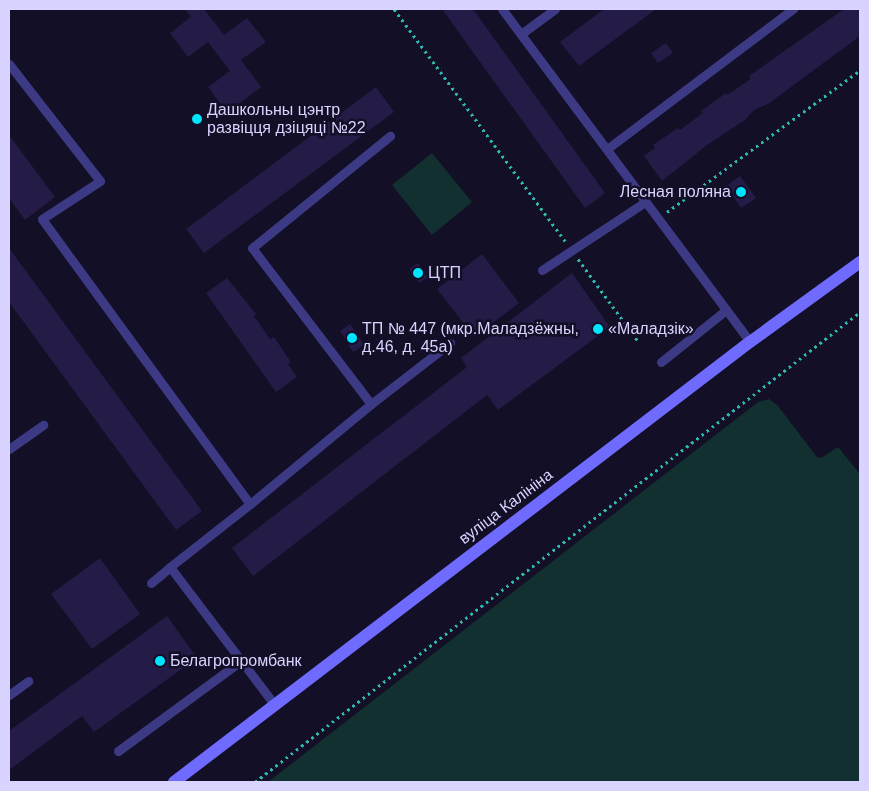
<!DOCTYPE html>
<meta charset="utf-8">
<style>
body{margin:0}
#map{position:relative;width:869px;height:791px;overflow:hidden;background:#130f26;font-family:Helvetica,sans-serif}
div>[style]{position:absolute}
.green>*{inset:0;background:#12302f}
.building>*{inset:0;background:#241b47}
.path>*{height:3px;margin-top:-1.5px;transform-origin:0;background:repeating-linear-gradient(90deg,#2fb8b0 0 2.5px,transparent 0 6.5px)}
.lane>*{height:9px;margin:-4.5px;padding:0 4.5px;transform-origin:4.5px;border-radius:4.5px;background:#3d3a85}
.secondary>*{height:12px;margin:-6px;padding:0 6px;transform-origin:6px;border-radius:6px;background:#6f6bff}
.dots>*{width:14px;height:14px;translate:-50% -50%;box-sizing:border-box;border:2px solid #130f26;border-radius:50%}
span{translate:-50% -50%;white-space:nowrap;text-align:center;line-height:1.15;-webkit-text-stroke:5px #130f26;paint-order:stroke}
.poi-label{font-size:16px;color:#d9d4ff}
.left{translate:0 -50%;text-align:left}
.right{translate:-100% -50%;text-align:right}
.street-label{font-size:16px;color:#d9d4ff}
.frame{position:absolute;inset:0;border:10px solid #d9d4ff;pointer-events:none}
</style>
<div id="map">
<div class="green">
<i style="clip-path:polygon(432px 153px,472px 202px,432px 235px,392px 185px)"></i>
<i style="clip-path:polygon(769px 399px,778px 406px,817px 457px,821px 458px,838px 447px,860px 474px,860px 782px,268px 782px,758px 402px)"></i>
</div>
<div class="building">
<i style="clip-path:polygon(185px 9px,204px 9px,224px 35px,247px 18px,266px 42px,241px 60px,261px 87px,227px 113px,208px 87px,230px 71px,208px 42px,188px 57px,170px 33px,191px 17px)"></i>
<i style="clip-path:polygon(442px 9px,473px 9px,605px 193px,585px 208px)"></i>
<i style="clip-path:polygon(604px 9px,656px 9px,579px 66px,560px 42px)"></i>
<i style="clip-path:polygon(844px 9px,860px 9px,860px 36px,768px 104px,754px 110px,745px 120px,707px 145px,662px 181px,644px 156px,655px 148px,653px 145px,678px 128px,680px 130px,703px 113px,701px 111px,726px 93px,727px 95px,751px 79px,749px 76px)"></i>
<i style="clip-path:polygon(666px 43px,673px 53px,658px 63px,651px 53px)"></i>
<i style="clip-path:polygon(376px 87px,394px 112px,204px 253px,186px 229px)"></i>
<i style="clip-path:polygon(9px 135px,55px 197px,25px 220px,9px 198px)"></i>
<i style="clip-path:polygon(740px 176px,756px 198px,741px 208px,726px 186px)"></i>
<i style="clip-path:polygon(9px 248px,202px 511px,176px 530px,9px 302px)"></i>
<i style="clip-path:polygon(482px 254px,519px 303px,474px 337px,437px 289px)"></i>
<i style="clip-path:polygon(418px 263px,428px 277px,419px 283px,409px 269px)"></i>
<i style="clip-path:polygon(572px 273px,610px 327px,498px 410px,487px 395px,253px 576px,232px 548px,467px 367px,461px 358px)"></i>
<i style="clip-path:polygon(227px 278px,256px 314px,254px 316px,270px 339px,274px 337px,291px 362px,288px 364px,297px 377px,276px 392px,206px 293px)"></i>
<i style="clip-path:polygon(350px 324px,364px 345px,353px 352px,340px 331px)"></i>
<i style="clip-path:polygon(100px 558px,140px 614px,92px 649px,51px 594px)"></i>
<i style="clip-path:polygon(167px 616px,197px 658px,94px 732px,82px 716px,9px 770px,9px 731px)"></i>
</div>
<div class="path">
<i style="left:394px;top:9px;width:290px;rotate:53.6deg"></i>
<i style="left:667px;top:212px;width:240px;rotate:-36.3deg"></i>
<i style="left:578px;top:259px;width:102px;rotate:53.8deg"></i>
<i style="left:255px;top:782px;width:766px;rotate:-37.84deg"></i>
</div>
<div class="lane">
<i style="left:502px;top:9px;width:415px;rotate:53.3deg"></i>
<i style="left:521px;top:34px;width:42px;rotate:-36.3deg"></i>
<i style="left:9px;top:64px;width:148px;rotate:52.1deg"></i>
<i style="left:100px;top:181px;width:69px;rotate:146.8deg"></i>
<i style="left:42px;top:219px;width:353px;rotate:53.9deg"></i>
<i style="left:250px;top:504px;width:102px;rotate:141.8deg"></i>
<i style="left:170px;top:567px;width:172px;rotate:52.8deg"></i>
<i style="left:607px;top:149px;width:233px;rotate:-37deg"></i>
<i style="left:542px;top:270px;width:123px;rotate:-33.4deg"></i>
<i style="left:661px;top:362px;width:82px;rotate:-38.6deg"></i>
<i style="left:371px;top:404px;width:100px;rotate:-37.7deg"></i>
<i style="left:9px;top:449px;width:42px;rotate:-35.2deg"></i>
<i style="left:250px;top:504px;width:157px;rotate:-39.6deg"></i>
<i style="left:371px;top:404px;width:196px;rotate:-127.3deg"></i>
<i style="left:252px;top:248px;width:178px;rotate:-39.1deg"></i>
<i style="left:151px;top:583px;width:25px;rotate:-40deg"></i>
<i style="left:9px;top:695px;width:24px;rotate:-36deg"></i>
<i style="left:118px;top:751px;width:152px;rotate:-36.2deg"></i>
</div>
<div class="secondary">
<i style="left:174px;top:782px;width:725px;rotate:-37.38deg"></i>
<i style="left:750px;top:342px;width:136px;rotate:-36deg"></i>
</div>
<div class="dots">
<i style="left:197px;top:119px;background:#00e5ff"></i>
<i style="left:741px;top:192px;background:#00e5ff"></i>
<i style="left:418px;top:273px;background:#00e5ff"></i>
<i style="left:598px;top:329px;background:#00e5ff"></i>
<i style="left:352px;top:338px;background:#00e5ff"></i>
<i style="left:160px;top:661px;background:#00e5ff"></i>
</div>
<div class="poi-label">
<span class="left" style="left:207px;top:119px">Дашкольны цэнтр<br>развіцця дзіцяці №22</span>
<span class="right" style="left:731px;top:192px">Лесная поляна</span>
<span class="left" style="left:428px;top:273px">ЦТП</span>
<span class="left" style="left:362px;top:338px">ТП № 447 (мкр.Маладзёжны,<br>д.46, д. 45а)</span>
<span class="left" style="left:608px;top:329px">«Маладзік»</span>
<span class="left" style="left:170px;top:661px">Белагропромбанк</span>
</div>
<div class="street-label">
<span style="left:506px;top:507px;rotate:-37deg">вуліца Калініна</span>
</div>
<div class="frame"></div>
</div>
